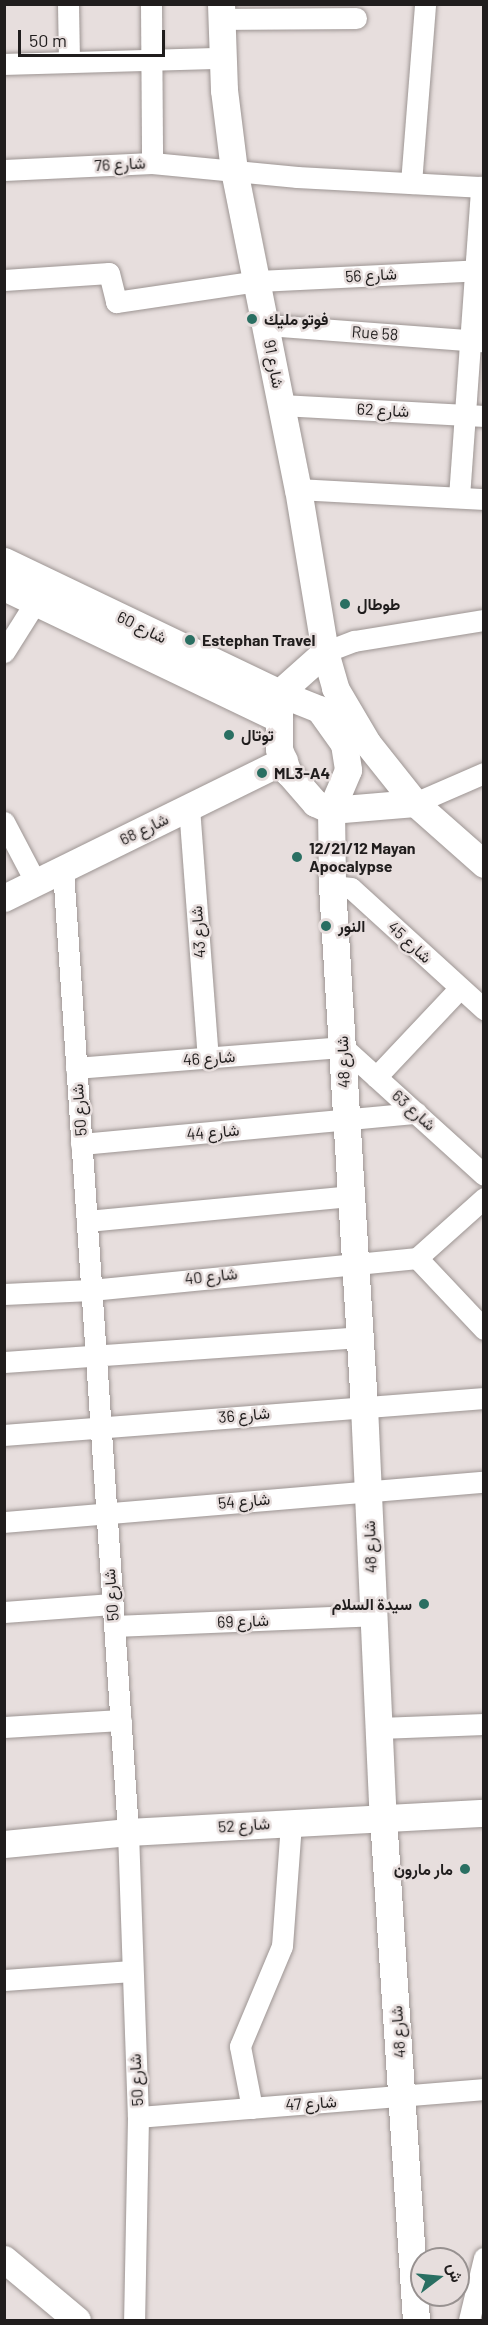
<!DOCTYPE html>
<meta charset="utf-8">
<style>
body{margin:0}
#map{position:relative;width:488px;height:2325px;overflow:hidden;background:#e7dedd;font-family:Barlow,Vazirmatn,sans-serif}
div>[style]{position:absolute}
.roads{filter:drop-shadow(0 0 2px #9d9593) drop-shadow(0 0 2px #9d9593)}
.minor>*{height:21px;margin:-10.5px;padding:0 10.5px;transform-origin:10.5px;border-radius:10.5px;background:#fff}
.tertiary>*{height:27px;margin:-13.5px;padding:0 13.5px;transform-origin:13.5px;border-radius:13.5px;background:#fff}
.dots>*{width:16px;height:16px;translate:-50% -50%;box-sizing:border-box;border:3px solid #e7dedd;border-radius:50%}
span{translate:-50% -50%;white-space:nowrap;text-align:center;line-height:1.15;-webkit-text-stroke:5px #e7dedd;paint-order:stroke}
.street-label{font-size:16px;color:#201d1d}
.poi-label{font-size:16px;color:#201d1d;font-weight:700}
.left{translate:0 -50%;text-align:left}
.right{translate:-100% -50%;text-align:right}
.frame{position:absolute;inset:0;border:6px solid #201d1d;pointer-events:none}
.north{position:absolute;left:410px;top:2247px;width:60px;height:60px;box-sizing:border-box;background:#e7dedd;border:2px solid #979190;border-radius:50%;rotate:74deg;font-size:16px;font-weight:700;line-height:24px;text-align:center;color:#201d1d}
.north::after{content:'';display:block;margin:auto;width:21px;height:27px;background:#2a6f62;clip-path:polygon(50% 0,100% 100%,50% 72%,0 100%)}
.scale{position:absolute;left:18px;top:30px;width:147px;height:27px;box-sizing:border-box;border:3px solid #201d1d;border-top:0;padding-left:8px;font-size:18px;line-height:21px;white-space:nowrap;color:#201d1d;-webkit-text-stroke:4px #e7dedd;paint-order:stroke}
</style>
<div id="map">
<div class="roads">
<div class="minor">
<i style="left:68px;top:4px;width:57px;rotate:89deg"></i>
<i style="left:151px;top:4px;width:159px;rotate:89.6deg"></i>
<i style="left:222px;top:19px;width:134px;rotate:-0.4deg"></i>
<i style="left:4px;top:64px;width:218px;rotate:-1.6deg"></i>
<i style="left:4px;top:170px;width:148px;rotate:-2.7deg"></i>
<i style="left:152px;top:163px;width:146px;rotate:5.5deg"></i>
<i style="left:297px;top:177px;width:187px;rotate:3.1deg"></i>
<i style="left:411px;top:183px;width:180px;rotate:-85.5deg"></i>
<i style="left:4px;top:280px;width:105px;rotate:-3.8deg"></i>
<i style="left:109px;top:273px;width:30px;rotate:76deg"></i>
<i style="left:116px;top:302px;width:144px;rotate:-8.4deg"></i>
<i style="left:258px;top:281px;width:226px;rotate:-2.8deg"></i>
<i style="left:267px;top:325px;width:216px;rotate:4.3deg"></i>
<i style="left:282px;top:405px;width:202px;rotate:3.1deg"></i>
<i style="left:298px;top:489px;width:186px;rotate:3.1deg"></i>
<i style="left:459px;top:497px;width:311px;rotate:-85.9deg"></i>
<i style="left:4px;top:652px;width:73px;rotate:-57.8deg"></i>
<i style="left:325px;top:652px;width:31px;rotate:-21deg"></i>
<i style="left:354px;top:641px;width:132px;rotate:-9.2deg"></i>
<i style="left:415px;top:803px;width:75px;rotate:-23.5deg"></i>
<i style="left:189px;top:807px;width:252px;rotate:85.7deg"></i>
<i style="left:4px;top:822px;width:69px;rotate:62.3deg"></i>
<i style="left:63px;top:870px;width:964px;rotate:86.13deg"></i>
<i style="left:128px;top:1832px;width:285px;rotate:88deg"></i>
<i style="left:138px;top:2117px;width:203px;rotate:91.1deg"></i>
<i style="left:332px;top:886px;width:19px;rotate:6deg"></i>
<i style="left:351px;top:888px;width:180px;rotate:42.3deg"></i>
<i style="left:76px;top:1068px;width:268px;rotate:-4.5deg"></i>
<i style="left:343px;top:1047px;width:190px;rotate:42.2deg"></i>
<i style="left:376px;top:1077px;width:122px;rotate:-46.7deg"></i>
<i style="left:81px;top:1144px;width:337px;rotate:-5.3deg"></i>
<i style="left:87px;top:1221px;width:264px;rotate:-5.4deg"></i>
<i style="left:417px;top:1258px;width:98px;rotate:46.7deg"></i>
<i style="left:417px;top:1258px;width:90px;rotate:-41.8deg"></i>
<i style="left:4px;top:1294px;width:87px;rotate:-2.6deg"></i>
<i style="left:91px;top:1290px;width:328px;rotate:-5.6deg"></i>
<i style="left:4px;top:1362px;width:357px;rotate:-4deg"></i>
<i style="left:4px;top:1435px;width:481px;rotate:-4.4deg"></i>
<i style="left:4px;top:1522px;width:482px;rotate:-4.8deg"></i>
<i style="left:4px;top:1612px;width:108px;rotate:-4.2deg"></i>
<i style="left:114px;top:1626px;width:259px;rotate:-2.4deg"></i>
<i style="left:4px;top:1727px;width:117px;rotate:-3.4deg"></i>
<i style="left:379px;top:1728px;width:105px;rotate:-2.2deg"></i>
<i style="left:4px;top:1980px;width:128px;rotate:-4deg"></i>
<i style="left:252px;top:2108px;width:63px;rotate:-101deg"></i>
<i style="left:240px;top:2046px;width:108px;rotate:-67.2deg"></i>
<i style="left:282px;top:1946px;width:124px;rotate:-85.8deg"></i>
<i style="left:138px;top:2117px;width:347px;rotate:-4.6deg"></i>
<i style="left:469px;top:2320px;width:64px;rotate:-76.4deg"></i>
</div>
<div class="tertiary">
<i style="left:221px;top:4px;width:86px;rotate:88deg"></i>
<i style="left:224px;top:90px;width:81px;rotate:82.9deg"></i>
<i style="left:234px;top:170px;width:325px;rotate:78.7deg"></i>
<i style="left:298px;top:489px;width:165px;rotate:80.6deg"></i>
<i style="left:325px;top:652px;width:62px;rotate:138.3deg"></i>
<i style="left:279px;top:693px;width:56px;rotate:90deg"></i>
<i style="left:279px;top:749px;width:25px;rotate:69deg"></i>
<i style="left:288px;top:772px;width:41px;rotate:48.9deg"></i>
<i style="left:315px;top:803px;width:17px;rotate:24deg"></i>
<i style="left:331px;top:810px;width:84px;rotate:-4.8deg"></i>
<i style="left:415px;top:803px;width:92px;rotate:41.5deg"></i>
<i style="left:4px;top:561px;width:305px;rotate:25.6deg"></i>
<i style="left:279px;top:693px;width:43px;rotate:21.8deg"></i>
<i style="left:319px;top:709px;width:43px;rotate:54.5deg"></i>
<i style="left:344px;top:744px;width:26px;rotate:81deg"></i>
<i style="left:348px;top:770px;width:43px;rotate:113deg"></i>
<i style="left:331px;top:810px;width:76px;rotate:89.2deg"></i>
<i style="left:332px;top:886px;width:521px;rotate:86.48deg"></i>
<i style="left:364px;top:1406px;width:411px;rotate:87.4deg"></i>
<i style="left:383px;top:1817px;width:504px;rotate:86.25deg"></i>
<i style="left:4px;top:587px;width:305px;rotate:25.6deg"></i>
<i style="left:325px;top:652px;width:37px;rotate:74deg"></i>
<i style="left:335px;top:688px;width:65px;rotate:59.5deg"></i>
<i style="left:368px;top:744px;width:75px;rotate:51.5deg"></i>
<i style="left:4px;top:898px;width:312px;rotate:-26.2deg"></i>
<i style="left:4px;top:1844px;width:125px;rotate:-5.5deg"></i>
<i style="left:128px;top:1832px;width:357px;rotate:-3.1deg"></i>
<i style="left:4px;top:2259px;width:95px;rotate:39.9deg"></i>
</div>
</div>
<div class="dots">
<i style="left:252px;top:319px;background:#2a6f62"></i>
<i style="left:345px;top:604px;background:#2a6f62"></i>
<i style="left:190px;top:640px;background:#2a6f62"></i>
<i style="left:229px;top:735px;background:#2a6f62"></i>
<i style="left:262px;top:773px;background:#2a6f62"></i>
<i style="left:297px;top:857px;background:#2a6f62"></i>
<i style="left:326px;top:926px;background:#2a6f62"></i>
<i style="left:424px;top:1604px;background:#2a6f62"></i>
<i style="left:465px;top:1869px;background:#2a6f62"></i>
</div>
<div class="street-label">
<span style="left:120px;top:164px;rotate:-3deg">شارع 76</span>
<span style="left:371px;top:275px;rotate:-3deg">شارع 56</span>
<span style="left:375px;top:333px;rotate:4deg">Rue 58</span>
<span style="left:274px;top:364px;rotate:79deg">شارع 91</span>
<span style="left:383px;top:410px;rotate:3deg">شارع 62</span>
<span style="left:142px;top:627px;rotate:26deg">شارع 60</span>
<span style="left:144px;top:829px;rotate:-26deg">شارع 68</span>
<span style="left:198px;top:932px;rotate:-94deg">شارع 43</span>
<span style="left:410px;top:942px;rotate:43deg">شارع 45</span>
<span style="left:209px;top:1058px;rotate:-4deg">شارع 46</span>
<span style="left:343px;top:1062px;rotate:-92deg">شارع 48</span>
<span style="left:79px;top:1110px;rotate:-94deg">شارع 50</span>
<span style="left:414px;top:1110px;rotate:42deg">شارع 63</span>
<span style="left:213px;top:1132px;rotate:-5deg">شارع 44</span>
<span style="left:211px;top:1276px;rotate:-6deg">شارع 40</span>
<span style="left:244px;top:1415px;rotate:-5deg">شارع 36</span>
<span style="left:244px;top:1501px;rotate:-5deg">شارع 54</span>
<span style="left:370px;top:1547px;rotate:-92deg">شارع 48</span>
<span style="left:111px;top:1595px;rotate:-94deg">شارع 50</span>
<span style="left:243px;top:1621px;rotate:-2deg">شارع 69</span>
<span style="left:244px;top:1825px;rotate:-4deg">شارع 52</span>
<span style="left:398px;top:2032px;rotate:-94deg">شارع 48</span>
<span style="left:136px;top:2080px;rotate:-93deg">شارع 50</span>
<span style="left:311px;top:2103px;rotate:-4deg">شارع 47</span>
</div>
<div class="poi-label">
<span class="left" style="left:264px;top:319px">فوتو مليك</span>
<span class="left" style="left:357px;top:604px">طوطال</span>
<span class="left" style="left:202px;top:640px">Estephan Travel</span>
<span class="left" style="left:241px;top:735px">توتال</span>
<span class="left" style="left:274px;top:773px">ML3-A4</span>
<span class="left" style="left:309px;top:857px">12/21/12 Mayan<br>Apocalypse</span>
<span class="left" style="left:338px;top:926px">النور</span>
<span class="right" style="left:412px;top:1604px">سيدة السلام</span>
<span class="right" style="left:453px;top:1869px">مار مارون</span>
</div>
<div class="frame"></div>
<div class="north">ش</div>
<div class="scale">50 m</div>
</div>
